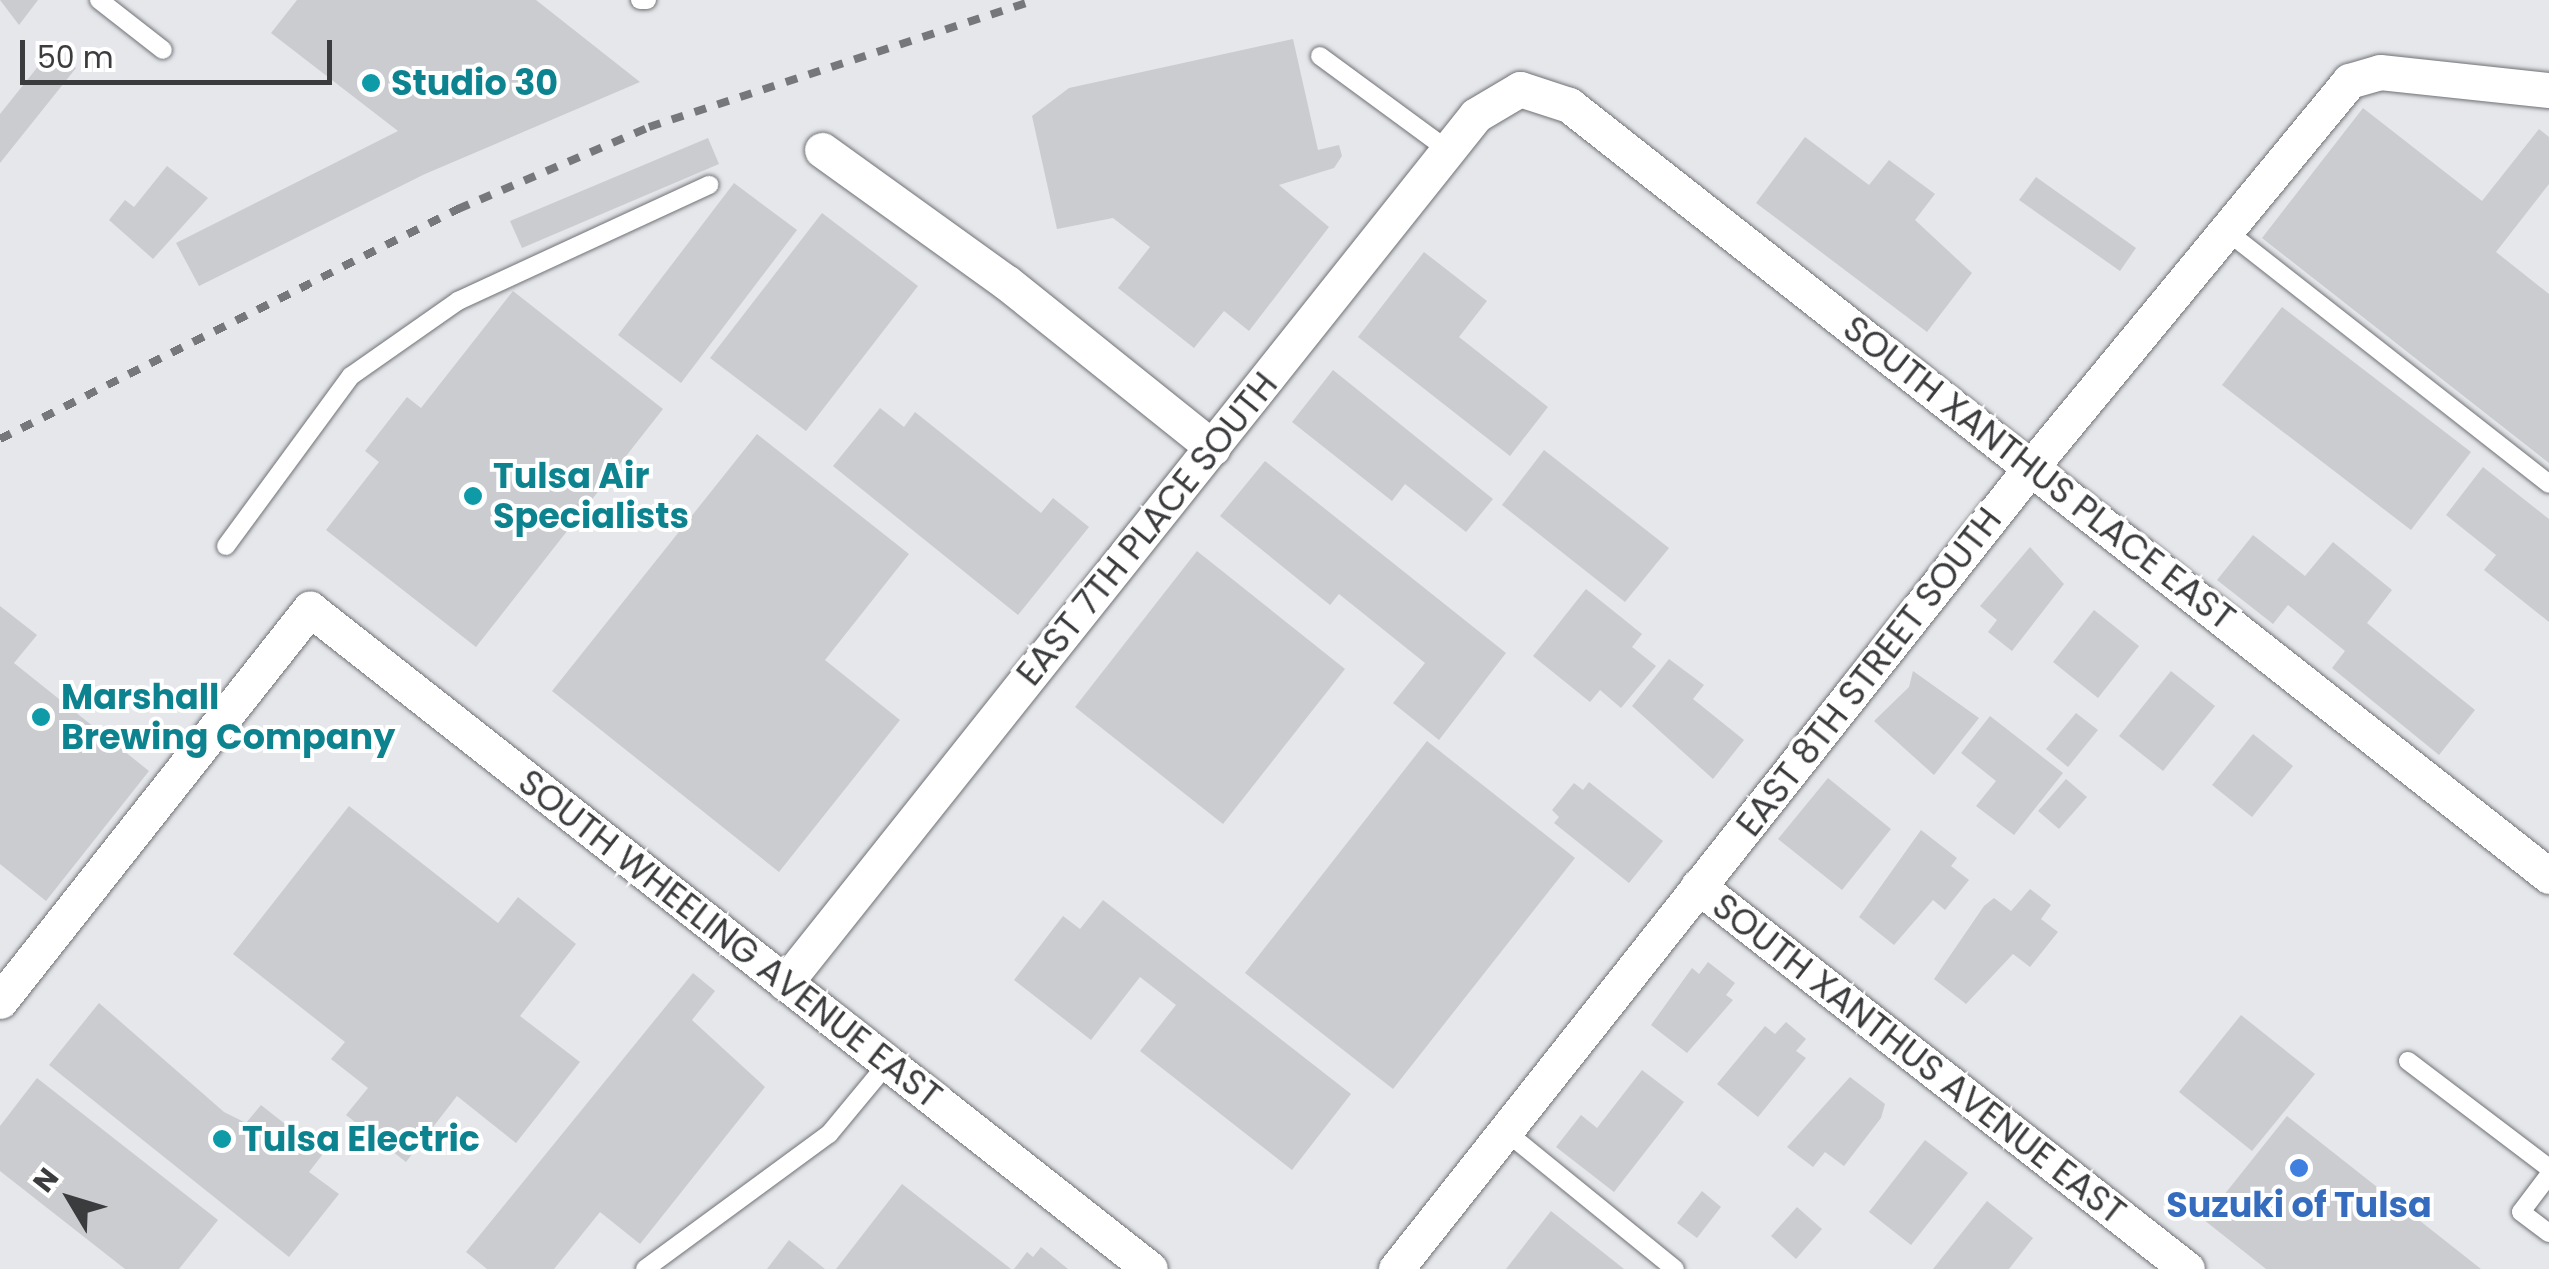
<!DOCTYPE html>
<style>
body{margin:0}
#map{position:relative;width:2549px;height:1269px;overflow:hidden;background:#e5e7eb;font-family:Poppins,sans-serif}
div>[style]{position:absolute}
.building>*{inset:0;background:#caccd0}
.roads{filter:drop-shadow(0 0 2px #707275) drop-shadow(0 0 2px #707275)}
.service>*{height:18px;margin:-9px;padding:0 9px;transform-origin:9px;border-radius:9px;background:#fff}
.minor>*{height:35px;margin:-17.5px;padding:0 17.5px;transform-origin:17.5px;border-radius:17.5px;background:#fff}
.rail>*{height:8px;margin-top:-4px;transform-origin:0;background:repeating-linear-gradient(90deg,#76777a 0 12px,transparent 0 24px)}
.dots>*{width:28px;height:28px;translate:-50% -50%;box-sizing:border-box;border:5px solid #fff;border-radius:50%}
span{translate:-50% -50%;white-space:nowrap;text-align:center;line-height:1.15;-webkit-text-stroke:8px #fff;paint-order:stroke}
.culture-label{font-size:35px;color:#0d838f;font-weight:700}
.left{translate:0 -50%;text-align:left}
.street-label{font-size:35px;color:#3b3c3e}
.shop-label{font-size:35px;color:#366cbe;font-weight:700}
.north{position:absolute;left:20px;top:1149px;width:100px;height:100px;-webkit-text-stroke:8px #fff;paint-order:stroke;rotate:308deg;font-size:28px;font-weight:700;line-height:40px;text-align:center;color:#3b3c3e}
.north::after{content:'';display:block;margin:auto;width:35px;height:45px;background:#3b3c3e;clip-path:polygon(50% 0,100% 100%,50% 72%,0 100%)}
.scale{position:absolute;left:20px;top:40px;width:312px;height:45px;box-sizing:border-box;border:5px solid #3b3c3e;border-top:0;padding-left:12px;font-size:30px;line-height:35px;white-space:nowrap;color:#3b3c3e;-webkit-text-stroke:8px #fff;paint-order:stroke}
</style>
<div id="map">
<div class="building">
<i style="clip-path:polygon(0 0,38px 0,19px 25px)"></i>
<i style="clip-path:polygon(297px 0,536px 0,640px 82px,425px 174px,199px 286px,176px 243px,398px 131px,271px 33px)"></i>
<i style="clip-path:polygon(1293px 39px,1318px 150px,1339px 145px,1342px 156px,1334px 168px,1279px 185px,1329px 227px,1249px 331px,1224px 311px,1194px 348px,1118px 288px,1150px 247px,1113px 218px,1057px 229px,1032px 116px,1069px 88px)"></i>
<i style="clip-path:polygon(52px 49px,76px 68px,0 163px,0 114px)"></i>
<i style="clip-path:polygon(2363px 108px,2482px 201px,2539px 129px,2549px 137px,2549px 184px,2496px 252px,2549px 294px,2549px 463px,2262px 238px)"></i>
<i style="clip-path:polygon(1805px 137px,1869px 185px,1889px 160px,1935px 194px,1915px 220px,1972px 273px,1927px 332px,1756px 203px)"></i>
<i style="clip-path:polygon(708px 138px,719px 164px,522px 248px,510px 221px)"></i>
<i style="clip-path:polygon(167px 166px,208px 198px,153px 259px,109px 220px,125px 200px,134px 207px)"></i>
<i style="clip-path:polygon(2036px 177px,2136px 248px,2120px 271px,2019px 200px)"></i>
<i style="clip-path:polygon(734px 183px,797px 230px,681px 383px,618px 335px)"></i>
<i style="clip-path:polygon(822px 213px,918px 286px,806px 431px,710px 358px)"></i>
<i style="clip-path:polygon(1424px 252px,1487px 301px,1459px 337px,1548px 407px,1510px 456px,1358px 337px)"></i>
<i style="clip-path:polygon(513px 291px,663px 409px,476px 647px,326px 530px,379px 462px,365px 451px,407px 397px,421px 408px)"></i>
<i style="clip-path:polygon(2282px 307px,2471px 452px,2411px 530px,2222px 385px)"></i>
<i style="clip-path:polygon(1333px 370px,1493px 499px,1466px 532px,1405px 484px,1392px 501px,1292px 422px)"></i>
<i style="clip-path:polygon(880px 408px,904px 427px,915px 412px,1041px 513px,1053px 498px,1089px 527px,1018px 615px,833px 466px)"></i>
<i style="clip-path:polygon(757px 434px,909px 554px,825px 660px,900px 720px,779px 872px,552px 691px)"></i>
<i style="clip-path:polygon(1544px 450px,1669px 548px,1625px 602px,1502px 505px)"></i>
<i style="clip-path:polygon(1265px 461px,1506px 653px,1439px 740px,1393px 703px,1425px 663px,1339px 594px,1330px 605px,1220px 516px)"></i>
<i style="clip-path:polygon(2483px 467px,2549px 519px,2549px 622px,2484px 570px,2496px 555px,2446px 515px)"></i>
<i style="clip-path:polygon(2253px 535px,2305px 576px,2333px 542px,2392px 590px,2367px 623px,2475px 710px,2439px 755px,2332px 668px,2345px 651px,2288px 605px,2273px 624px,2217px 580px)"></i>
<i style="clip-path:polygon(2030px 547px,2064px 584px,2012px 651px,1988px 632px,1997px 620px,1980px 606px)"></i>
<i style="clip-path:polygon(1197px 551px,1345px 669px,1223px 824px,1075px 707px)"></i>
<i style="clip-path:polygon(1586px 589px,1642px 634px,1632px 647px,1656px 666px,1621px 708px,1600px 690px,1590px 702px,1533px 656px)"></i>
<i style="clip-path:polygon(0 606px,37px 635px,14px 663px,149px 771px,46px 901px,0 864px)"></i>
<i style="clip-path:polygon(2094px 610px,2139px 646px,2098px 698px,2053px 662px)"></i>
<i style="clip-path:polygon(1669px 659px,1704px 685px,1693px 699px,1744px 740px,1713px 779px,1632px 706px)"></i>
<i style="clip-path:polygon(1913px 671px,1979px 718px,1934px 775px,1874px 721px,1909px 687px)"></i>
<i style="clip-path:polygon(2171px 671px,2215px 706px,2163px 771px,2119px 736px)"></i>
<i style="clip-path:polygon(2076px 713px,2098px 730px,2068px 767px,2046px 749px)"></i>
<i style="clip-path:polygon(1990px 716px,2063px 773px,2014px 835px,1976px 806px,1996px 781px,1961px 753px)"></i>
<i style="clip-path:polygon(2253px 734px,2293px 766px,2252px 817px,2212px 785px)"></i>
<i style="clip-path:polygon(1427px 741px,1575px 858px,1393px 1089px,1245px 973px)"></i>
<i style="clip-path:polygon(1828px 778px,1891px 829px,1842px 890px,1778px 839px)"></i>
<i style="clip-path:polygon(2066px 779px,2087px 797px,2059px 829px,2038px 811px)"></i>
<i style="clip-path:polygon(1589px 782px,1663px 841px,1629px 883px,1554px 823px,1559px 817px,1552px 810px,1574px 783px,1583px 790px)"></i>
<i style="clip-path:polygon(349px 806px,498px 923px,518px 897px,576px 944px,520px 1016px,580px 1062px,516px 1143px,457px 1096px,406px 1162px,346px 1115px,368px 1088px,331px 1059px,345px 1042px,233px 954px)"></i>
<i style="clip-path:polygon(1921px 830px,1957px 858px,1951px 866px,1969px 880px,1945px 910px,1933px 900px,1894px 945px,1859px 917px)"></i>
<i style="clip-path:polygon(2030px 889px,2051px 905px,2041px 919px,2058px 932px,2030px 967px,2013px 954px,1966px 1004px,1934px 979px,1984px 906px,1994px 898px,2011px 911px)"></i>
<i style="clip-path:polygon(1103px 900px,1351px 1094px,1292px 1170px,1140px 1051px,1176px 1005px,1140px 977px,1091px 1040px,1014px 980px,1063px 916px,1080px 929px)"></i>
<i style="clip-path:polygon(1708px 962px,1735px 983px,1726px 995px,1733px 1000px,1687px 1053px,1651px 1025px,1692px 968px,1699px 974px)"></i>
<i style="clip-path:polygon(693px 973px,715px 991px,692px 1020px,765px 1087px,640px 1244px,600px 1212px,554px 1269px,487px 1269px,466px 1252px)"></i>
<i style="clip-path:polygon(99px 1003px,224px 1112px,246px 1123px,261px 1105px,323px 1154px,309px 1172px,339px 1194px,289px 1257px,49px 1065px)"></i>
<i style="clip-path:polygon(2241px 1015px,2315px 1074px,2252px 1151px,2179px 1092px)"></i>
<i style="clip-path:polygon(1786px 1022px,1806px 1039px,1796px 1051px,1806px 1058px,1758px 1117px,1717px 1084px,1765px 1026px,1775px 1034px)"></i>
<i style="clip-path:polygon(1642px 1070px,1684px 1102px,1614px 1192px,1556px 1147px,1581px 1115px,1597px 1128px)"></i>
<i style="clip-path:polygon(1850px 1077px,1885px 1104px,1881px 1118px,1844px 1166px,1825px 1152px,1813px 1167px,1787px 1147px)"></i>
<i style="clip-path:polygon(37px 1078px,218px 1220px,179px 1269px,125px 1269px,0 1171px,0 1126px)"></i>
<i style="clip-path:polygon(2287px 1116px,2481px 1269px,2266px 1269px,2204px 1220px)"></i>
<i style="clip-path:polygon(1925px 1140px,1968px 1173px,1911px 1245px,1869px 1212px)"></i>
<i style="clip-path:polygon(902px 1184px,1011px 1269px,836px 1269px)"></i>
<i style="clip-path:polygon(1702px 1191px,1721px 1207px,1697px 1238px,1677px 1223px)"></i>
<i style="clip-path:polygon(1987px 1201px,2033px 1238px,2009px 1269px,1933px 1269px)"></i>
<i style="clip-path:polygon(1797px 1207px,1822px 1229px,1796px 1259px,1771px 1236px)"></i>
<i style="clip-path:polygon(1551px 1211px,1624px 1269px,1506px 1269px)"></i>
<i style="clip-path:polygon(789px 1240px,825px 1269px,767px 1269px)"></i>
<i style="clip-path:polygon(1041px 1247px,1068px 1269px,1014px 1269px,1027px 1252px,1033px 1257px)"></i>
</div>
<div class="roads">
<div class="service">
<i style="left:99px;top:0;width:81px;rotate:38deg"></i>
<i style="left:640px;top:0;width:7px"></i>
<i style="left:1320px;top:56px;width:159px;rotate:36.3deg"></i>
<i style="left:2224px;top:229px;width:413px;rotate:38.1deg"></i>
<i style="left:226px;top:546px;width:211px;rotate:-53.7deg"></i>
<i style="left:351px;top:376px;width:131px;rotate:-35deg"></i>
<i style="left:458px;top:301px;width:277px;rotate:-24.8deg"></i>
<i style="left:2408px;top:1061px;width:177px;rotate:37.2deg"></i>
<i style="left:1505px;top:1131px;width:219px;rotate:39.1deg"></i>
<i style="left:2549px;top:1175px;width:46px;rotate:127.1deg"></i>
<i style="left:2521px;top:1212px;width:35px;rotate:37deg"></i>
<i style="left:645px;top:1269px;width:228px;rotate:-36.3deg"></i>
<i style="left:829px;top:1134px;width:92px;rotate:-50.3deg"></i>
</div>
<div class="minor">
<i style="left:822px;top:150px;width:226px;rotate:35.7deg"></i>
<i style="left:1006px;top:282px;width:265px;rotate:38.7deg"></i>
<i style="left:1698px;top:886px;width:621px;rotate:38.07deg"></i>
<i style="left:785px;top:983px;width:1109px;rotate:-51.48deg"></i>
<i style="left:1476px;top:115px;width:51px;rotate:-30.6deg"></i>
<i style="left:1520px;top:89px;width:52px;rotate:18.1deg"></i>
<i style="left:1569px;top:105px;width:1247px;rotate:38.19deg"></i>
<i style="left:0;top:1001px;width:500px;rotate:-51.7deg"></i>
<i style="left:310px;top:609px;width:1068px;rotate:38.16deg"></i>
<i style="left:1396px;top:1269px;width:1024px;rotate:-51.62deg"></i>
<i style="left:2032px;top:466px;width:499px;rotate:-50.5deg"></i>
<i style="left:2349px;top:81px;width:32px;rotate:-16deg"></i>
<i style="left:2380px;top:72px;width:170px;rotate:6.1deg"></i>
</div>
</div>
<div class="rail">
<i style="left:0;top:439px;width:513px;rotate:-26.67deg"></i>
<i style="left:458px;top:209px;width:208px;rotate:-23.2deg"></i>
<i style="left:649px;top:127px;width:406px;rotate:-18.2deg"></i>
</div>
<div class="dots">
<i style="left:371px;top:83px;background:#0f9aa8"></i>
<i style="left:473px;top:496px;background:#0f9aa8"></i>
<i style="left:41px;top:717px;background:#0f9aa8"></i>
<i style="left:222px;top:1139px;background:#0f9aa8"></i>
<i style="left:2299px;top:1168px;background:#3f7fe0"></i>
</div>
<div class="culture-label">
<span class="left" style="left:391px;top:83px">Studio 30</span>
<span class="left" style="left:493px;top:496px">Tulsa Air<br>Specialists</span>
<span class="left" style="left:61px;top:717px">Marshall<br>Brewing Company</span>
<span class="left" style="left:242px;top:1139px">Tulsa Electric</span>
</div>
<div class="street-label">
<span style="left:2039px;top:473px;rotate:38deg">SOUTH XANTHUS PLACE EAST</span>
<span style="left:1147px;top:529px;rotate:-51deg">EAST 7TH PLACE SOUTH</span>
<span style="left:1869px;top:672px;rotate:-52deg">EAST 8TH STREET SOUTH</span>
<span style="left:730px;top:939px;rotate:38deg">SOUTH WHEELING AVENUE EAST</span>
<span style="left:1919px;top:1059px;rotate:38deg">SOUTH XANTHUS AVENUE EAST</span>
</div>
<div class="shop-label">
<span style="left:2299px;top:1205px">Suzuki of Tulsa</span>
</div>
<div class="north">N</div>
<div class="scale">50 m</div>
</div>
